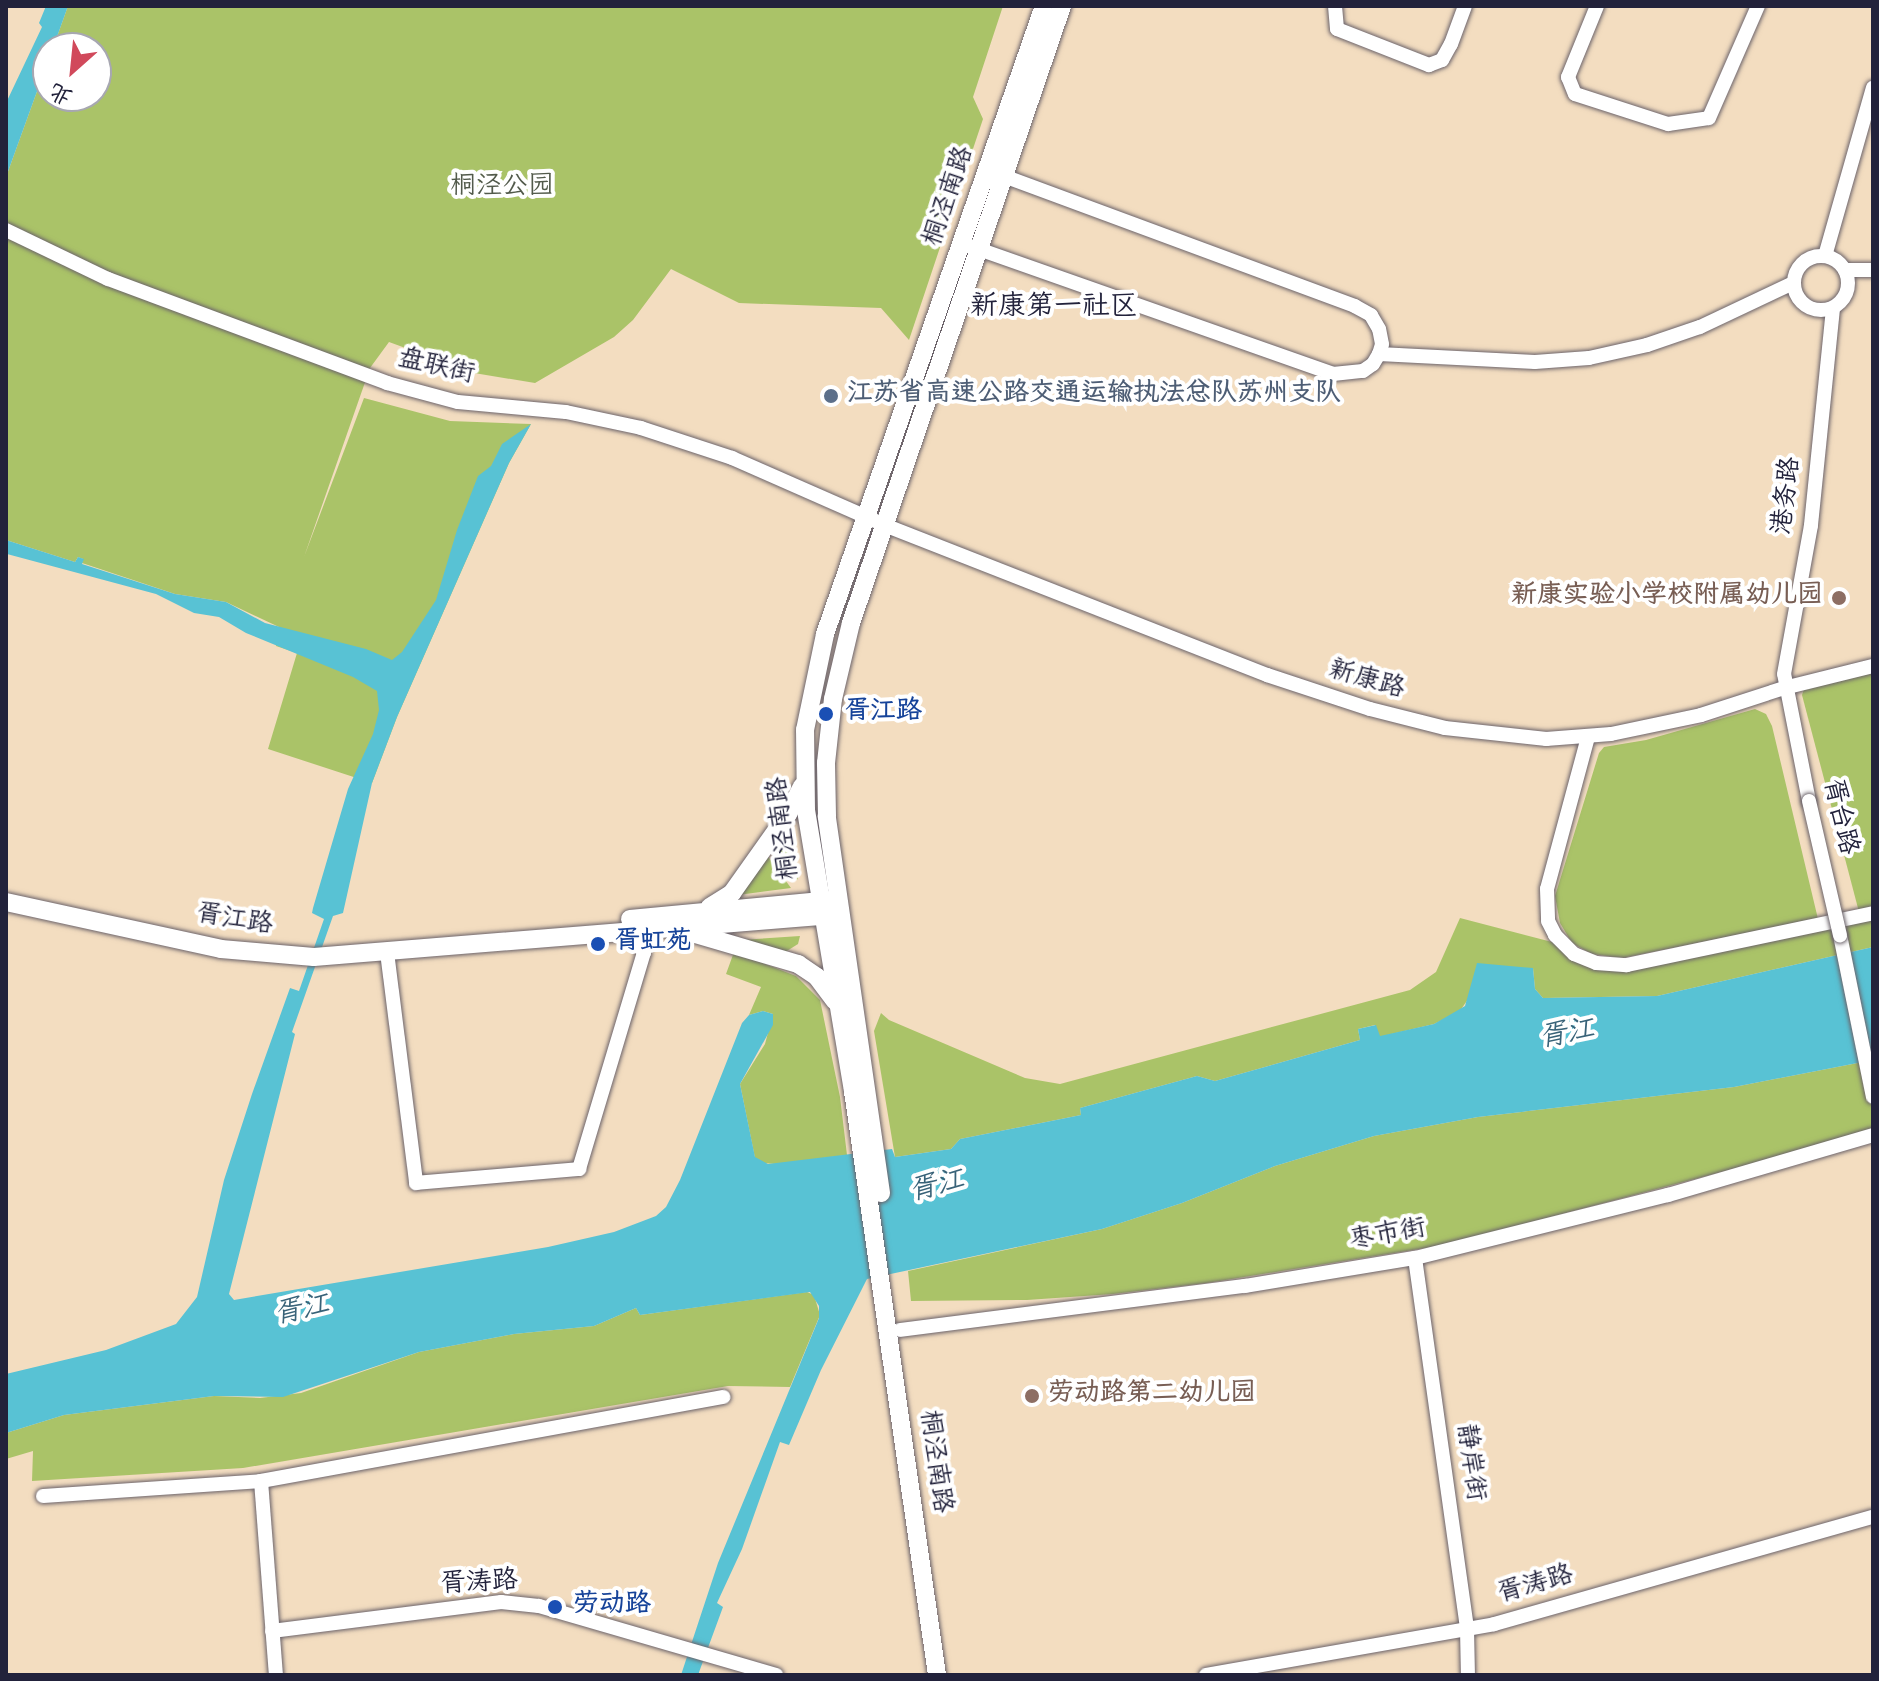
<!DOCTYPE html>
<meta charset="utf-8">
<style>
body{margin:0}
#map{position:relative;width:1879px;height:1681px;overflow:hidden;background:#f3ddc0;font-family:"Gochi Hand","LXGW WenKai TC",sans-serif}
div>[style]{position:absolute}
.green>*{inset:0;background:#aac368}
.water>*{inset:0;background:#58c2d4}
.roads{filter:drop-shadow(0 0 2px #6b636a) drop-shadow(0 0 2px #6b636a)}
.minor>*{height:14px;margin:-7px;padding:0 7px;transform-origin:7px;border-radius:7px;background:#fff}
.minor>.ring{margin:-7px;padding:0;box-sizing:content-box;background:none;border:14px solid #fff;border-radius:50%}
.major>*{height:18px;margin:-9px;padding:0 9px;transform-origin:9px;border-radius:9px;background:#fff}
.bridges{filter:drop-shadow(0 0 2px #6b636a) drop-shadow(0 0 2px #6b636a)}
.minor-bridge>*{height:14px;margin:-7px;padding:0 7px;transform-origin:7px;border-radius:7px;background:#fff}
.dots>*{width:22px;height:22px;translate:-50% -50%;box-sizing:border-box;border:4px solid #fff;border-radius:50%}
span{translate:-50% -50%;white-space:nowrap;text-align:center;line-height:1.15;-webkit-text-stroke:8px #fff;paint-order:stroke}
.park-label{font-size:26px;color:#525a4b}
.street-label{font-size:26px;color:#22223b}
.service-label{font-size:26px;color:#4e5e75;font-weight:700}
.left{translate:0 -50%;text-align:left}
.education-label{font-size:26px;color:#785e54;font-weight:700}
.right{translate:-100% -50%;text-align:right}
.transit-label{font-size:26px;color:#164399;font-weight:700}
.neighbourhood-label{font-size:28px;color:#22223b}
.water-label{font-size:28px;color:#386278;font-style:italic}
.frame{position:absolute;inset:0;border:8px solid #22223b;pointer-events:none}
.north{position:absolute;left:32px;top:32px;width:80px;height:80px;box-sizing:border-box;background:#fff;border:2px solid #a7a7b1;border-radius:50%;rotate:207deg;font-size:22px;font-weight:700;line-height:32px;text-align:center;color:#22223b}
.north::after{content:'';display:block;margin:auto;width:28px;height:36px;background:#d1495b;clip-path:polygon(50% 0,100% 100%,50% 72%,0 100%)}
</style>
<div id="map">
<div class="green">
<i style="clip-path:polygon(68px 6px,1003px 6px,973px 97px,983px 119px,909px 340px,881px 308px,739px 303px,671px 269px,633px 320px,614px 337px,535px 383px,474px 373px,389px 342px,370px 368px,304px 557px,364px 398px,450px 421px,531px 424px,509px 463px,397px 717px,372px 783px,268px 749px,297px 653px,276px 646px,279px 627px,226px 602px,175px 594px,82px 563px,83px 559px,78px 557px,75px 562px,6px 540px,6px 177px,48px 61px,48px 96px,96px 96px,96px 48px,53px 48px)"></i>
<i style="clip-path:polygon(1873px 672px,1873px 908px,1859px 912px,1802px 695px,1804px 689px)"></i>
<i style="clip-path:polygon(1755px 709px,1766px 714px,1772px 726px,1818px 919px,1622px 958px,1592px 954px,1572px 943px,1560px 923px,1555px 896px,1599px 753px,1604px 747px,1646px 740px)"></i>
<i style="clip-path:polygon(789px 825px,791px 826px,798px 880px,772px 848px)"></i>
<i style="clip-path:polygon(767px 855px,791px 888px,738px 895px)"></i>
<i style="clip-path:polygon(1460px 918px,1552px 942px,1561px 950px,1623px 971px,1873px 918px,1873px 947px,1657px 996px,1543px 998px,1535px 989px,1533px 968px,1469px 998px,1459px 1012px,1434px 1024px,1379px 1037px,1375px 1025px,1358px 1029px,1360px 1040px,1215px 1081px,1197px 1076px,1080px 1108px,1081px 1115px,960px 1139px,951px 1149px,895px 1157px,874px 1031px,881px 1013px,889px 1020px,1025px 1078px,1060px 1084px,1410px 990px,1436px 972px)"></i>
<i style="clip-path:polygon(800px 936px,798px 944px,782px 954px,741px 940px)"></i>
<i style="clip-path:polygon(734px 952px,796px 976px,820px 1000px,840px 1097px,847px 1155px,776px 1164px,762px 1163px,755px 1158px,740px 1084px,765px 1044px,773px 1014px,763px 1011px,749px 1015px,761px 987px,726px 974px)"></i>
<i style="clip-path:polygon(1873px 1060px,1873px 1132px,1444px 1245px,1207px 1283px,1113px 1294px,1027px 1300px,911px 1301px,908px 1271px,1102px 1229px,1182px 1203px,1275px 1166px,1374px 1136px,1478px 1117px,1734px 1087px)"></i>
<i style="clip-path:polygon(807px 1292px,814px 1295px,820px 1315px,790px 1387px,728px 1386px,243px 1468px,32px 1481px,33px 1451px,6px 1459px,6px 1433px,64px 1415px,214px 1396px,260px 1398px,301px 1393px,419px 1352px,514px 1334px,594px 1326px,636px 1308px,640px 1315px)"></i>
</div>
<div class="water">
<i style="clip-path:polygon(46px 6px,68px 6px,53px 48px,48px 48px,48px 61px,6px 177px,6px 103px,42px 27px,39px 23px)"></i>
<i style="clip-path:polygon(531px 424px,509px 463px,397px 717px,372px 783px,343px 913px,333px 916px,292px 1032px,295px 1034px,229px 1294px,234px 1300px,548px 1247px,614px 1232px,656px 1216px,666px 1207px,680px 1180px,742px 1023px,749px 1015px,763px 1011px,773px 1014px,773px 1025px,740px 1084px,755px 1157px,768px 1164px,892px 1149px,895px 1157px,951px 1149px,960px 1139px,1081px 1115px,1080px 1108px,1197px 1076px,1215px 1081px,1360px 1040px,1358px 1029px,1376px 1025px,1380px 1036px,1434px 1024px,1465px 1006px,1477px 963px,1533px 968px,1535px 989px,1543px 998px,1657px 996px,1873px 947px,1873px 1060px,1734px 1087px,1478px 1117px,1374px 1136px,1275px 1166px,1182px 1203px,1102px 1229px,867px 1279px,821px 1370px,789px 1445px,780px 1442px,742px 1549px,717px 1603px,723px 1607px,698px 1675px,681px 1675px,718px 1563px,819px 1318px,819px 1306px,810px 1292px,640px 1315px,636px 1308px,594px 1326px,514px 1334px,419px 1352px,283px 1397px,214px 1396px,64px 1415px,6px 1433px,6px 1374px,106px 1350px,176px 1324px,197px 1297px,224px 1180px,252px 1094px,290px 988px,299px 991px,324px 919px,312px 913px,313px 908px,348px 789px,373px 734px,379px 710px,377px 691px,353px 677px,246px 633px,219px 617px,194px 613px,156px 594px,7px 554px,6px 540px,75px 562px,78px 557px,84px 559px,82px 564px,175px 594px,226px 602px,265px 623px,366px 649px,392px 660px,402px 652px,436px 600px,457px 530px,478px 476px,491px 466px,502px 444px)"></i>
</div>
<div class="roads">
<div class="minor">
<i style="left:1335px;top:6px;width:23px;rotate:85deg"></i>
<i style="left:1337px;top:29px;width:99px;rotate:21.4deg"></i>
<i style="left:1429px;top:65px;width:14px;rotate:-21deg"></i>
<i style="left:1442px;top:60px;width:18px;rotate:-61deg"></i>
<i style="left:1451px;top:44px;width:40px;rotate:-69.8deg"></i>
<i style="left:1597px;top:6px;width:77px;rotate:112.2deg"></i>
<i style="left:1568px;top:77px;width:18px;rotate:68deg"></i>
<i style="left:1575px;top:94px;width:98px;rotate:17.9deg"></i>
<i style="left:1668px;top:124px;width:41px;rotate:-8.3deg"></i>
<i style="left:1709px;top:118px;width:122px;rotate:-66.4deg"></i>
<i style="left:6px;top:230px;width:113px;rotate:25.7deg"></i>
<i style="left:108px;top:279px;width:298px;rotate:20.4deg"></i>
<i style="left:387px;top:383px;width:73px;rotate:15deg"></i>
<i style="left:458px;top:402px;width:108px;rotate:5.3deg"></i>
<i style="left:566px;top:412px;width:77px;rotate:12deg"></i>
<i style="left:641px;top:428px;width:96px;rotate:18.2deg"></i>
<i style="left:732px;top:458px;width:169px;rotate:23.7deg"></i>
<i style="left:887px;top:526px;width:408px;rotate:21.4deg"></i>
<i style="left:1267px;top:675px;width:108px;rotate:18.3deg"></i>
<i style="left:1370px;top:709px;width:77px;rotate:14.2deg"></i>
<i style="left:1445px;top:728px;width:102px;rotate:6.2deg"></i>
<i style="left:1546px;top:739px;width:65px;rotate:-4.4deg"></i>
<i style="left:1611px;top:734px;width:92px;rotate:-11.9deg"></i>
<i style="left:1701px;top:715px;width:87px;rotate:-18deg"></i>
<i style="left:1784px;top:688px;width:92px;rotate:-13.9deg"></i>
<i style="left:970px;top:246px;width:385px;rotate:19.4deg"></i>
<i style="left:1333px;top:374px;width:30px;rotate:-6deg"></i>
<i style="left:1363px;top:371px;width:12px;rotate:-35deg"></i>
<i style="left:1373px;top:364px;width:12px;rotate:-59deg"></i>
<i style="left:1379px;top:354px;width:10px;rotate:-73deg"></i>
<i style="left:1382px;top:344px;width:15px;rotate:-101deg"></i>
<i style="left:1379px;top:329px;width:16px;rotate:-120deg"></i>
<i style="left:1371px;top:315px;width:18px;rotate:-151deg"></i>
<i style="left:1355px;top:306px;width:384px;rotate:-159.7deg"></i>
<i class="ring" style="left:1794px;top:256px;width:40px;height:40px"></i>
<i style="left:1825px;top:256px;width:175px;rotate:-74.1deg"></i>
<i style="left:1845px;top:270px;width:28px"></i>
<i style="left:1379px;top:354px;width:156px;rotate:2.9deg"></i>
<i style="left:1535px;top:362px;width:54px;rotate:-4.2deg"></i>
<i style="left:1589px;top:358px;width:59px;rotate:-12.6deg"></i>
<i style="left:1647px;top:345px;width:56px;rotate:-18.8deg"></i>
<i style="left:1700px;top:327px;width:103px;rotate:-25.3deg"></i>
<i style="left:1588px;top:737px;width:157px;rotate:105.1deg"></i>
<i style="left:1547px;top:889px;width:32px;rotate:88deg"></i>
<i style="left:1548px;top:921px;width:16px;rotate:63deg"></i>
<i style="left:1555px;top:935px;width:27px;rotate:45deg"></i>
<i style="left:1574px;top:954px;width:24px;rotate:22deg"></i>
<i style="left:1596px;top:963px;width:31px;rotate:4deg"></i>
<i style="left:1627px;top:965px;width:251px;rotate:-11.9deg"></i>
<i style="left:1809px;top:801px;width:129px;rotate:-101.1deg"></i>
<i style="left:1784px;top:674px;width:151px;rotate:-79.7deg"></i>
<i style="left:1811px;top:525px;width:218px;rotate:-84.2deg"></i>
<i style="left:1840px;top:935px;width:165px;rotate:78.5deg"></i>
<i style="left:387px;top:952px;width:233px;rotate:82.8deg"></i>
<i style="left:416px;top:1183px;width:164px;rotate:-4.9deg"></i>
<i style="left:579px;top:1169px;width:226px;rotate:-73.3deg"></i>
<i style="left:644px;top:953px;width:25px;rotate:-119deg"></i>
<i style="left:1415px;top:1258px;width:375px;rotate:82deg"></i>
<i style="left:1467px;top:1629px;width:46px;rotate:88.8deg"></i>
<i style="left:900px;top:1330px;width:348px;rotate:-7.3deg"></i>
<i style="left:1245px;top:1286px;width:172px;rotate:-9.4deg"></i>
<i style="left:1415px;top:1258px;width:261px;rotate:-14deg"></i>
<i style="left:1668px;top:1195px;width:214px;rotate:-16.3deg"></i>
<i style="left:261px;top:1481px;width:195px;rotate:85.6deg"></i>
<i style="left:43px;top:1496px;width:219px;rotate:-3.9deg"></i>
<i style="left:261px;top:1481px;width:470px;rotate:-10.3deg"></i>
<i style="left:272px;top:1631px;width:231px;rotate:-7.2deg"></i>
<i style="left:501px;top:1602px;width:38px;rotate:6deg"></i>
<i style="left:539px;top:1606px;width:247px;rotate:16.2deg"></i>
<i style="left:1206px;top:1675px;width:292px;rotate:-10deg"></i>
<i style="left:1494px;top:1624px;width:394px;rotate:-15.8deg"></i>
</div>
<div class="major">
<i style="left:6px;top:902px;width:220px;rotate:12.3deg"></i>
<i style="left:221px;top:949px;width:93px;rotate:4.9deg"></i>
<i style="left:314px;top:957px;width:520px;rotate:-4.64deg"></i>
<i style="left:710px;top:907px;width:26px;rotate:-32deg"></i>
<i style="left:732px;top:893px;width:97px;rotate:-54.7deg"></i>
<i style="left:788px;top:814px;width:31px;rotate:-63deg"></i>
<i style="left:630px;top:919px;width:203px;rotate:-5.4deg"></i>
<i style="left:689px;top:932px;width:114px;rotate:16.4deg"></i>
<i style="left:798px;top:964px;width:23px;rotate:34deg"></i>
<i style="left:817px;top:977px;width:30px;rotate:53deg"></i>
<i style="left:881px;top:1193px;width:381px;rotate:-98.2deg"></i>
<i style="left:827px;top:816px;width:53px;rotate:-91.1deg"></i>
<i style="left:826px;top:763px;width:64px;rotate:-83.8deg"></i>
<i style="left:833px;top:699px;width:78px;rotate:-76.7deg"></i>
<i style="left:851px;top:623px;width:652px;rotate:-71.12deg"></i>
<i style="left:937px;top:1675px;width:590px;rotate:-98.19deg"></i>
<i style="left:853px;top:1091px;width:285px;rotate:-99.5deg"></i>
<i style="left:806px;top:810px;width:80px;rotate:-90.7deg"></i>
<i style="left:805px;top:730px;width:98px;rotate:-78.2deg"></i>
<i style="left:825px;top:634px;width:665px;rotate:-70.78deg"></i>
</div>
</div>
<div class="bridges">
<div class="minor-bridge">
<i style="left:1809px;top:801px;width:138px;rotate:77deg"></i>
</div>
</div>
<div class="dots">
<i style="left:831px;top:396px;background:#5c6f8a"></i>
<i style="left:1839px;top:598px;background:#8d6e63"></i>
<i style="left:826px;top:714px;background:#1a4fb4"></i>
<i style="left:598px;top:944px;background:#1a4fb4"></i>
<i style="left:1032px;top:1396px;background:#8d6e63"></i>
<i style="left:555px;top:1607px;background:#1a4fb4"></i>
</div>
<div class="park-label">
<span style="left:502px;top:189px">桐泾公园</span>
</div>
<div class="street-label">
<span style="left:951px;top:197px;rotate:-71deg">桐泾南路</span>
<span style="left:436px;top:369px;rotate:13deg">盘联街</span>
<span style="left:1789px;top:496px;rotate:-83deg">港务路</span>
<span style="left:1366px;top:682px;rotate:16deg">新康路</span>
<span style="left:1838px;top:817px;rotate:77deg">胥台路</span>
<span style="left:786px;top:828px;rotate:-97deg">桐泾南路</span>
<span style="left:234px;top:922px;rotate:9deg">胥江路</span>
<span style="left:1388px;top:1237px;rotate:-10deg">枣市街</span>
<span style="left:933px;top:1462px;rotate:82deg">桐泾南路</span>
<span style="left:1468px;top:1463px;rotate:82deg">静岸街</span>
<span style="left:479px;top:1585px;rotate:-3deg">胥涛路</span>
<span style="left:1536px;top:1587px;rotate:-16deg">胥涛路</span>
</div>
<div class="service-label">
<span class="left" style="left:847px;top:396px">江苏省高速公路交通运输执法总队苏州支队</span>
</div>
<div class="education-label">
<span class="right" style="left:1823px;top:598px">新康实验小学校附属幼儿园</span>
<span class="left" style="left:1048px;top:1396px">劳动路第二幼儿园</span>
</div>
<div class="transit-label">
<span class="left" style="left:844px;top:714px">胥江路</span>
<span class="left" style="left:614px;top:944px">胥虹苑</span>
<span class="left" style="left:573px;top:1607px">劳动路</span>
</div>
<div class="neighbourhood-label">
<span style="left:1054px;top:309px">新康第一社区</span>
</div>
<div class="water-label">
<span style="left:1567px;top:1036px;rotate:-10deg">胥江</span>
<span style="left:937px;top:1188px;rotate:-14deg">胥江</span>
<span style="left:302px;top:1312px;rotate:-12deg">胥江</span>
</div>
<div class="frame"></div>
<div class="north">北</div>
</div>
